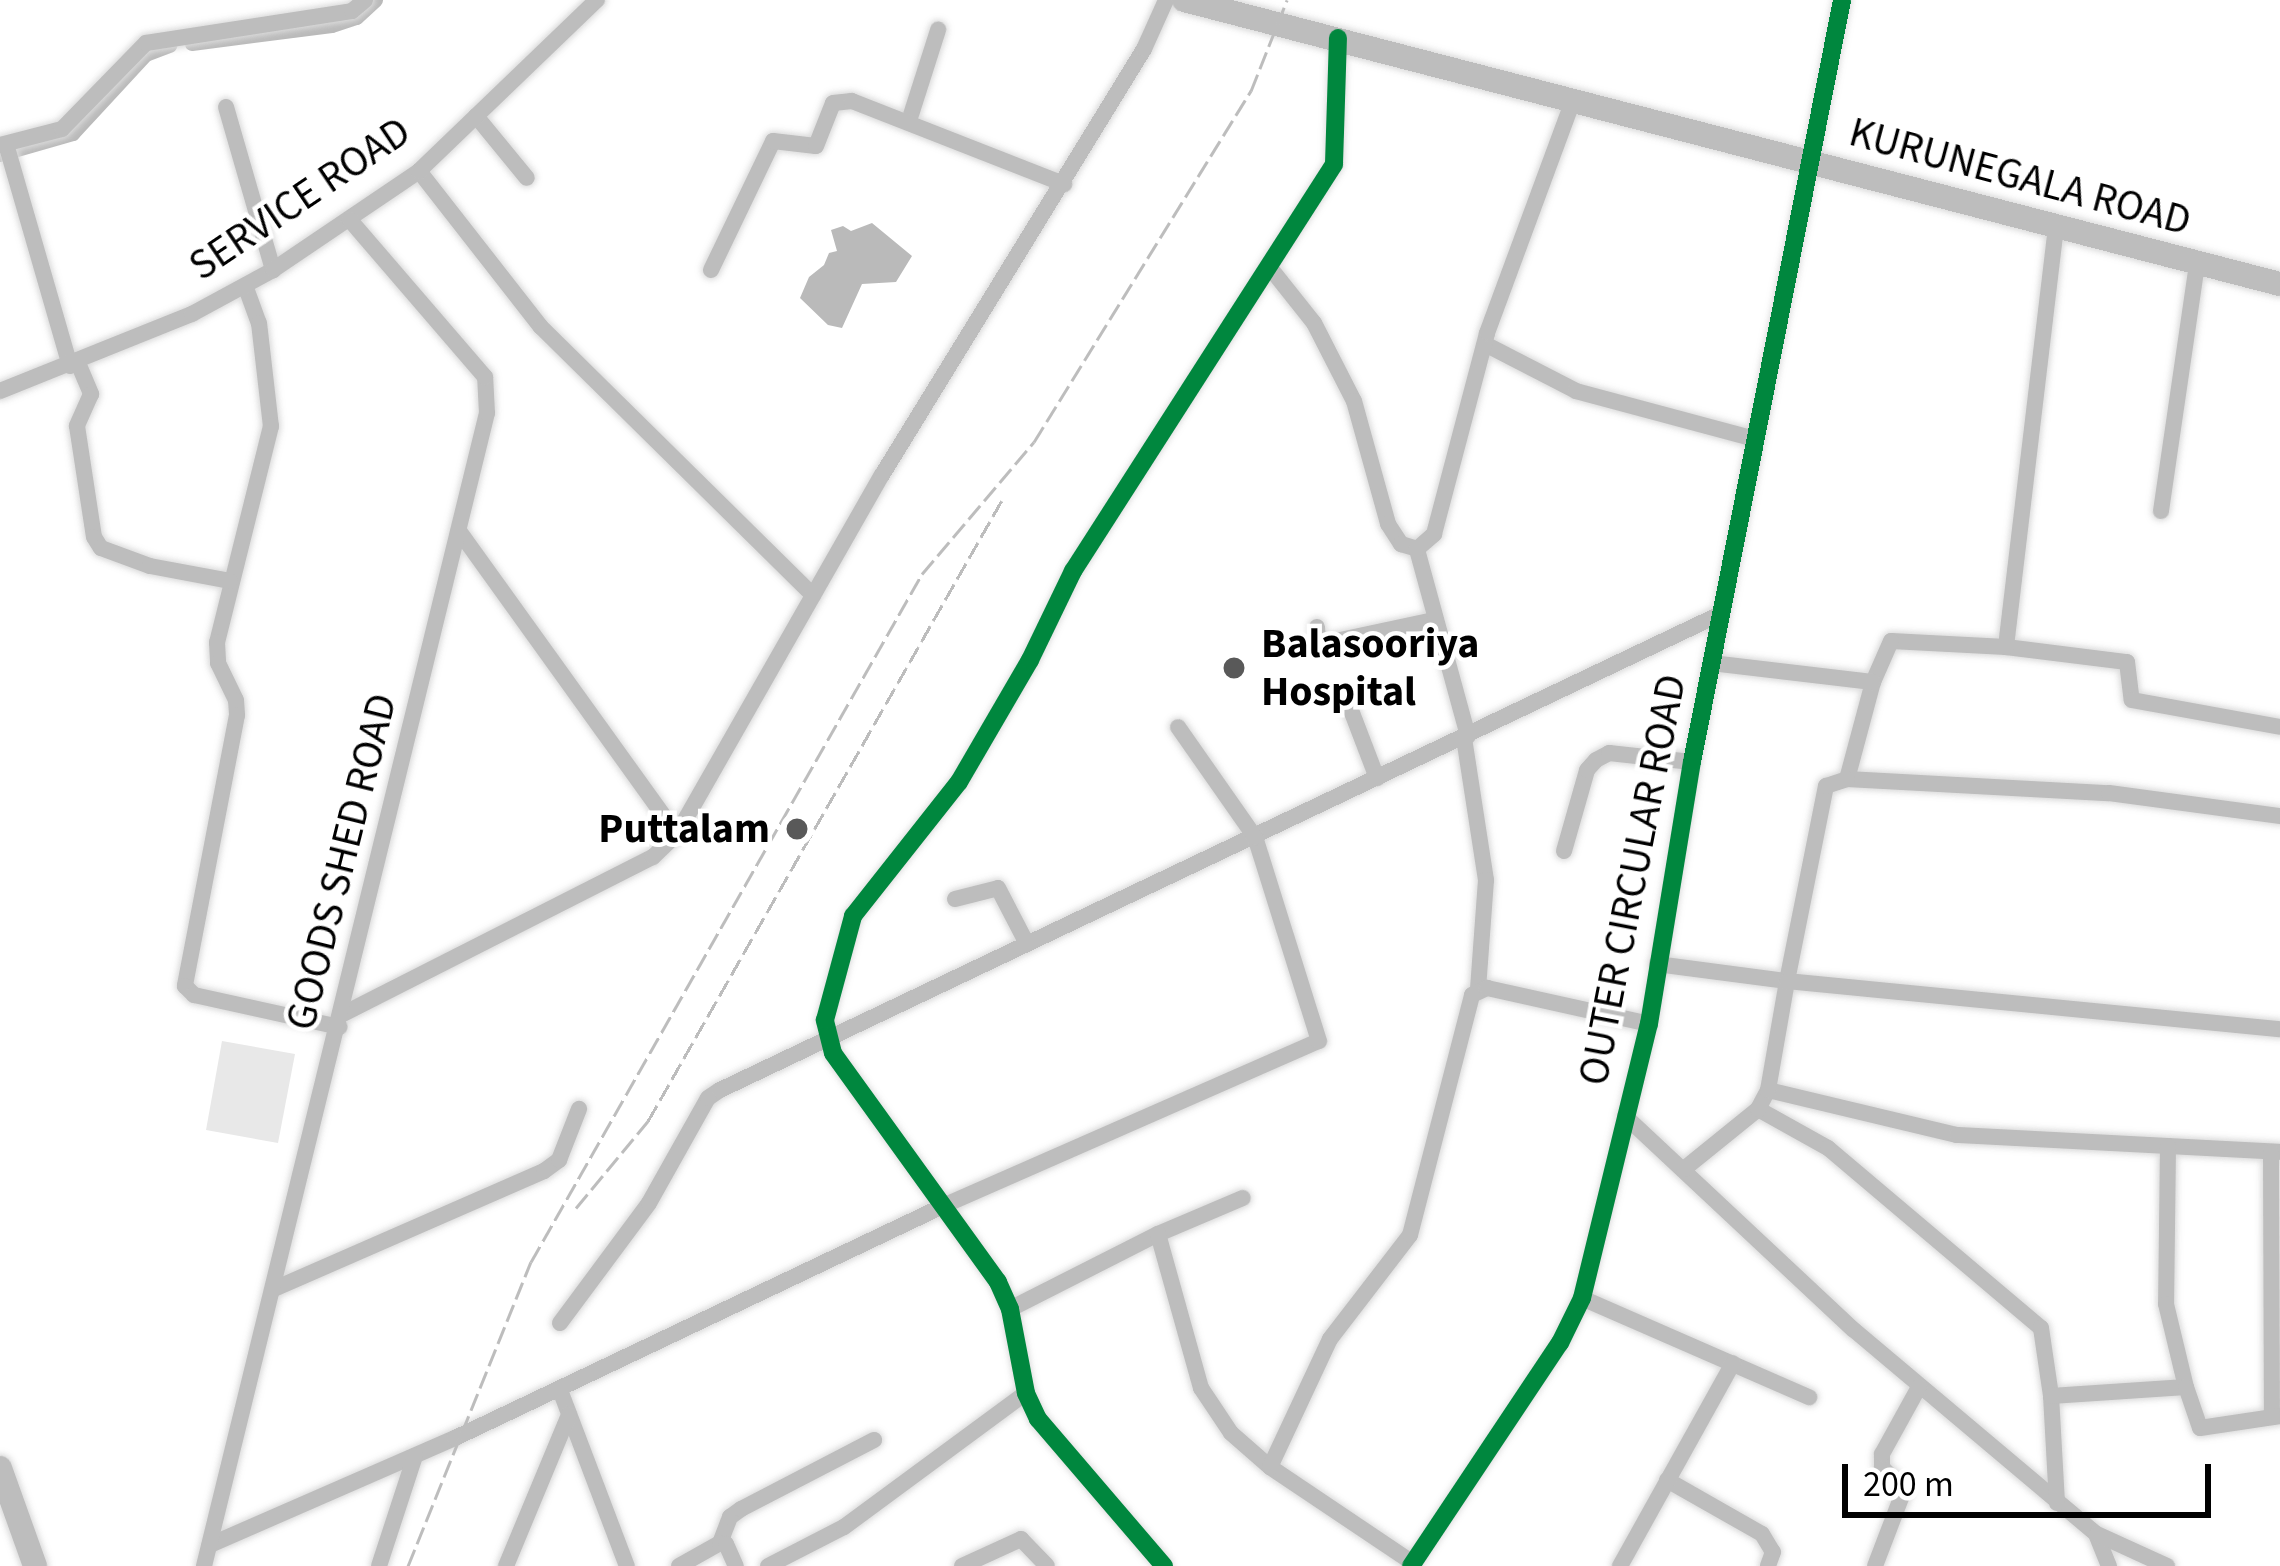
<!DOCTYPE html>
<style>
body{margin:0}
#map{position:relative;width:2280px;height:1566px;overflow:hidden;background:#fff;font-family:"Source Sans 3",sans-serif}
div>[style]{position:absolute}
.green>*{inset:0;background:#e8e8e8}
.water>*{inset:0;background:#bababa}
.canal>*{height:14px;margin:-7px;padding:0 7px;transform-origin:7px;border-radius:7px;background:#bababa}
.roads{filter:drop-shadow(0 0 3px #dbdbdb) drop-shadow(0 0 3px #dbdbdb)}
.minor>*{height:16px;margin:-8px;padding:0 8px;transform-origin:8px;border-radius:8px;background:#bdbdbd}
.highway>*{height:24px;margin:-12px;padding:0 12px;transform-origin:12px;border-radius:12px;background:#bdbdbd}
.rail>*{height:3px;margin-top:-1.5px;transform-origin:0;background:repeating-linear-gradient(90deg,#bdbdbd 0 18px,transparent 0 24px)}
.cycleway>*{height:18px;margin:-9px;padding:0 9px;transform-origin:9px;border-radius:9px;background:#00873e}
.dots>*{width:33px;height:33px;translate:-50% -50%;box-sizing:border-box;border:6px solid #fff;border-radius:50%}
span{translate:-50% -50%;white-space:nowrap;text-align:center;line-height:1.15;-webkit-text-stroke:9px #fff;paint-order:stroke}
.street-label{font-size:42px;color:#000}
.poi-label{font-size:42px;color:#000;font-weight:700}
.left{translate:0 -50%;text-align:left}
.right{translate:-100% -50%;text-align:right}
.scale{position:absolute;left:1842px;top:1464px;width:369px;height:54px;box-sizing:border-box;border:6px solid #000;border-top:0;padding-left:15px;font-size:36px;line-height:42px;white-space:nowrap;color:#000;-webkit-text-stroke:9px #fff;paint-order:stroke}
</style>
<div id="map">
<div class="green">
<i style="clip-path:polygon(222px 1041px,295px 1054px,278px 1143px,206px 1130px)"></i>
</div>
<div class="water">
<i style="clip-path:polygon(872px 223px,912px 256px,896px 282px,862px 284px,842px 328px,828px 325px,800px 298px,809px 277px,824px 265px,829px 253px,837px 251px,831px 230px,843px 226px,851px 231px)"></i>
</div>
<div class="canal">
<i style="left:192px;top:44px;width:141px;rotate:-7.3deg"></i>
<i style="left:332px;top:26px;width:26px;rotate:-18deg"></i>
<i style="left:357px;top:18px;width:26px;rotate:-43deg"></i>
<i style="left:0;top:155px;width:76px;rotate:-16deg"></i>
<i style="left:73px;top:134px;width:108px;rotate:-47.3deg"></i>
<i style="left:146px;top:55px;width:26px;rotate:-21deg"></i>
</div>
<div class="roads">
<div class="minor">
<i style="left:226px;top:107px;width:170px;rotate:73.9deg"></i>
<i style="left:476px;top:116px;width:80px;rotate:50.6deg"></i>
<i style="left:909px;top:121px;width:96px;rotate:-72.3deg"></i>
<i style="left:6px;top:144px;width:231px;rotate:73.9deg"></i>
<i style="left:0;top:145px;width:64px;rotate:-14.5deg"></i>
<i style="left:62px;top:129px;width:120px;rotate:-45.7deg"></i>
<i style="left:146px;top:43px;width:208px;rotate:-8.8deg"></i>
<i style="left:352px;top:11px;width:17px;rotate:-40deg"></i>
<i style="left:419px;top:171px;width:198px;rotate:52deg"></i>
<i style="left:541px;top:327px;width:382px;rotate:44.6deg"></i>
<i style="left:2056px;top:227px;width:423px;rotate:96.8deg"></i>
<i style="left:2006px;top:647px;width:122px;rotate:7.1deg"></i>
<i style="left:2127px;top:662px;width:38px;rotate:83deg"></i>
<i style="left:2132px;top:700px;width:150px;rotate:10.3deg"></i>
<i style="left:1271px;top:269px;width:69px;rotate:51.5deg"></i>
<i style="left:1314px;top:323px;width:88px;rotate:62.9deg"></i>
<i style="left:1354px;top:401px;width:128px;rotate:74.5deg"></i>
<i style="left:1388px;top:524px;width:24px;rotate:57deg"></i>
<i style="left:1401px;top:544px;width:17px;rotate:17deg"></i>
<i style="left:711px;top:270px;width:143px;rotate:-64.3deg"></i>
<i style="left:773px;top:141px;width:43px;rotate:6.6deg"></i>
<i style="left:816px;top:146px;width:46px;rotate:-68.4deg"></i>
<i style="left:833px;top:103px;width:19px;rotate:-6deg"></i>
<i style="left:852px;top:101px;width:228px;rotate:21.4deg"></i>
<i style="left:246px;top:288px;width:37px;rotate:70deg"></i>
<i style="left:259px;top:323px;width:104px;rotate:83.4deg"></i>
<i style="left:271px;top:426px;width:223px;rotate:104deg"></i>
<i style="left:217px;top:642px;width:21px;rotate:87deg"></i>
<i style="left:218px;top:663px;width:41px;rotate:64.1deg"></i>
<i style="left:236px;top:700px;width:15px;rotate:86deg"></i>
<i style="left:237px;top:715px;width:276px;rotate:100.9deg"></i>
<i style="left:185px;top:986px;width:13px;rotate:45deg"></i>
<i style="left:194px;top:995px;width:149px;rotate:12.4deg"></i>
<i style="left:1485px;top:344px;width:102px;rotate:27.3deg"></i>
<i style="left:1576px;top:391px;width:185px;rotate:15deg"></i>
<i style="left:78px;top:363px;width:34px;rotate:67deg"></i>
<i style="left:91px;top:394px;width:35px;rotate:114deg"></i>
<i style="left:77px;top:426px;width:112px;rotate:81.3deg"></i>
<i style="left:94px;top:537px;width:13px;rotate:58deg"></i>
<i style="left:101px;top:548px;width:52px;rotate:20.2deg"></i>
<i style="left:150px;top:566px;width:81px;rotate:10.6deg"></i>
<i style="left:0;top:391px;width:207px;rotate:-21.9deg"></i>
<i style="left:192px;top:314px;width:92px;rotate:-28.5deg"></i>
<i style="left:273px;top:270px;width:176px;rotate:-34.1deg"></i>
<i style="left:419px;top:171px;width:247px;rotate:-43.9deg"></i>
<i style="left:2161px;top:511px;width:251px;rotate:-81.7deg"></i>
<i style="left:459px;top:531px;width:373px;rotate:54.3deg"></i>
<i style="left:1317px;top:627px;width:13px;rotate:86deg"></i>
<i style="left:1318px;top:640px;width:9px;rotate:21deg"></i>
<i style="left:1326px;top:643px;width:110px;rotate:-12deg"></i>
<i style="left:2006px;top:647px;width:115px;rotate:-177deg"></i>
<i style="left:1891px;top:641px;width:45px;rotate:113.7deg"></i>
<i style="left:1873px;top:682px;width:100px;rotate:105deg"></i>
<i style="left:1847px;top:779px;width:262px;rotate:3.1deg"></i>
<i style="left:2109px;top:793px;width:173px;rotate:7.7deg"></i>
<i style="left:1711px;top:663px;width:163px;rotate:6.7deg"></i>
<i style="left:1351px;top:710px;width:73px;rotate:69.1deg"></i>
<i style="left:1468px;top:736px;width:194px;rotate:-105.3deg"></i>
<i style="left:1417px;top:549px;width:23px;rotate:-41deg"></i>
<i style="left:1434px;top:534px;width:208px;rotate:-75.2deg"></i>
<i style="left:1487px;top:333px;width:248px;rotate:-69.7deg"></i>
<i style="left:1464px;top:738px;width:144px;rotate:81.2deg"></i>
<i style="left:1486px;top:880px;width:109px;rotate:94.2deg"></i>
<i style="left:1564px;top:851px;width:84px;rotate:-74.1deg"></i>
<i style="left:1587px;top:770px;width:13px;rotate:-48deg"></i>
<i style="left:1596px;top:760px;width:15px;rotate:-28deg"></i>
<i style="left:1609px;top:753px;width:83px;rotate:6.2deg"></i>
<i style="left:955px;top:899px;width:44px;rotate:-14.3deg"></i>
<i style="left:998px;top:888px;width:63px;rotate:62.6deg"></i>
<i style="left:1657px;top:964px;width:131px;rotate:7.5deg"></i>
<i style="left:1787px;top:981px;width:199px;rotate:-78.7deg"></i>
<i style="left:1826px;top:786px;width:22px;rotate:-18deg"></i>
<i style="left:343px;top:1014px;width:347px;rotate:-26.9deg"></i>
<i style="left:653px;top:857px;width:33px;rotate:-44deg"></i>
<i style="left:677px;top:834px;width:413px;rotate:-60.3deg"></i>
<i style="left:882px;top:475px;width:500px;rotate:-58.41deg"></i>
<i style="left:1144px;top:49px;width:54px;rotate:-65.8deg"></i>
<i style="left:1768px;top:1090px;width:194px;rotate:13.4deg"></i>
<i style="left:1957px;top:1135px;width:323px;rotate:3deg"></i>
<i style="left:1758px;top:1109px;width:80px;rotate:29.1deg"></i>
<i style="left:1828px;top:1148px;width:279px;rotate:40.2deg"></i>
<i style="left:2041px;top:1328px;width:69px;rotate:81.6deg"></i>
<i style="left:1625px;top:1116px;width:313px;rotate:43.1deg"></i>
<i style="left:1854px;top:1330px;width:317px;rotate:40.1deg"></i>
<i style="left:2096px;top:1534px;width:35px;rotate:68deg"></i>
<i style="left:2168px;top:1146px;width:158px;rotate:90.7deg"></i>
<i style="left:2166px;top:1304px;width:85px;rotate:76.5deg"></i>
<i style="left:2271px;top:1152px;width:265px;rotate:89.8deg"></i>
<i style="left:1684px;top:1169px;width:95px;rotate:-39deg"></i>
<i style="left:1758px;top:1109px;width:21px;rotate:-62deg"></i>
<i style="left:1768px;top:1090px;width:111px;rotate:-80.1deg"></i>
<i style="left:1787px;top:981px;width:495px;rotate:5.6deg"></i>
<i style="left:1158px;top:1234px;width:92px;rotate:-23deg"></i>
<i style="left:274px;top:1289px;width:295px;rotate:-23.6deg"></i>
<i style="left:544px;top:1171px;width:19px;rotate:-36deg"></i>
<i style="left:559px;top:1160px;width:55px;rotate:-68.6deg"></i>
<i style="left:1582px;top:1298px;width:248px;rotate:23.6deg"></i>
<i style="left:1010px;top:1309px;width:166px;rotate:-26.9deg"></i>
<i style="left:1158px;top:1234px;width:160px;rotate:74.4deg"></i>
<i style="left:1201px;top:1388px;width:54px;rotate:56.3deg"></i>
<i style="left:1231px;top:1433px;width:52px;rotate:41.1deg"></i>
<i style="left:1270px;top:1467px;width:172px;rotate:33.9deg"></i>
<i style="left:560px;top:1323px;width:149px;rotate:-53.4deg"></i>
<i style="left:649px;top:1203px;width:120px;rotate:-60.7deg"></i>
<i style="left:708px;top:1098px;width:14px;rotate:-34deg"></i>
<i style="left:720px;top:1090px;width:1108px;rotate:-25.45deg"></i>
<i style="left:560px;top:1390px;width:188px;rotate:69.2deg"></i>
<i style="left:1270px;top:1467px;width:141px;rotate:-64.9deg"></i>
<i style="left:1330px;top:1339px;width:131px;rotate:-52.4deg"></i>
<i style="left:1410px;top:1235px;width:248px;rotate:-75.5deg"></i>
<i style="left:1472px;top:995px;width:17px;rotate:-25deg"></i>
<i style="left:1487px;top:988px;width:166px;rotate:12.5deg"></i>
<i style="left:1667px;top:1480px;width:109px;rotate:29.6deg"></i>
<i style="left:1762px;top:1534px;width:21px;rotate:59deg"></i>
<i style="left:1773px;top:1552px;width:15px;rotate:110deg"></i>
<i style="left:2057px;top:1503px;width:107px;rotate:-93.2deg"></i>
<i style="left:2051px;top:1396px;width:135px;rotate:-3.8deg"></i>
<i style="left:2186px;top:1387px;width:43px;rotate:71.1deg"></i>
<i style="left:2200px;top:1428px;width:81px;rotate:-8.5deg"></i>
<i style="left:2097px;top:1534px;width:77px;rotate:24.6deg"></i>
<i style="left:720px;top:1543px;width:28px;rotate:-69deg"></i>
<i style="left:730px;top:1517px;width:14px;rotate:-36deg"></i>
<i style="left:741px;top:1509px;width:150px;rotate:-27.4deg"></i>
<i style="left:210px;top:1545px;width:267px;rotate:-23.6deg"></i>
<i style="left:455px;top:1438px;width:543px;rotate:-25.43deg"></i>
<i style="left:945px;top:1205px;width:408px;rotate:-23.7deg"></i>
<i style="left:1319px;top:1041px;width:214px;rotate:-107.4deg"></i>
<i style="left:1255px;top:837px;width:134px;rotate:-125deg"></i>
<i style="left:204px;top:1566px;width:1187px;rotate:-76.21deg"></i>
<i style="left:487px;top:413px;width:36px;rotate:-93deg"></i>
<i style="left:485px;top:377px;width:208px;rotate:-130.7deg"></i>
<i style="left:379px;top:1566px;width:116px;rotate:-71.9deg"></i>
<i style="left:506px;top:1566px;width:164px;rotate:-67.4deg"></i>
<i style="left:679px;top:1566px;width:47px;rotate:-29.3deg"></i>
<i style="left:720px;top:1543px;width:6px;rotate:9deg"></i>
<i style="left:726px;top:1544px;width:24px;rotate:66deg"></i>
<i style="left:768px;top:1566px;width:85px;rotate:-27.2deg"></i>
<i style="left:844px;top:1527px;width:226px;rotate:-36.4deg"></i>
<i style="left:962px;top:1566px;width:65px;rotate:-24.6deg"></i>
<i style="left:1021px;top:1539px;width:37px;rotate:46deg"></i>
<i style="left:1164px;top:1566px;width:194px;rotate:-130.6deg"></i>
<i style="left:1038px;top:1419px;width:29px;rotate:-115deg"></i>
<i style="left:1026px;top:1393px;width:86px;rotate:-100.8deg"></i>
<i style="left:1010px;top:1309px;width:30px;rotate:-114deg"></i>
<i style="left:998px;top:1282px;width:282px;rotate:-125.8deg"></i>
<i style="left:833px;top:1053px;width:34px;rotate:-104deg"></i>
<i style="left:825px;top:1020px;width:108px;rotate:-74.9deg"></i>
<i style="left:853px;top:916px;width:171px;rotate:-51.7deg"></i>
<i style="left:959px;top:782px;width:141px;rotate:-59.8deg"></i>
<i style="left:1030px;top:660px;width:99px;rotate:-64.2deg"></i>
<i style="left:1073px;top:571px;width:483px;rotate:-57.3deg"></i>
<i style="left:1334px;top:164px;width:126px;rotate:-88.2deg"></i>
<i style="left:1411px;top:1566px;width:268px;rotate:-56.3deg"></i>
<i style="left:1560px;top:1343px;width:50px;rotate:-63.9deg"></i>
<i style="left:1582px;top:1298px;width:282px;rotate:-76.3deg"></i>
<i style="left:1649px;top:1024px;width:266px;rotate:-80.7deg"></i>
<i style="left:1692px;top:762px;width:777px;rotate:-78.86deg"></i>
<i style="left:1620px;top:1566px;width:232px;rotate:-60.9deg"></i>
<i style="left:1875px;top:1566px;width:81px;rotate:-69.1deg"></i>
<i style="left:1904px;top:1490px;width:32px;rotate:-134deg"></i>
<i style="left:1882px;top:1467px;width:13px;rotate:-90deg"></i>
<i style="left:1882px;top:1454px;width:77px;rotate:-61.1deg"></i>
</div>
<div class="highway">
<i style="left:1184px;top:0;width:1132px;rotate:14.53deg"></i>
<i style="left:0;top:1468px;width:104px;rotate:70.3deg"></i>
</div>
</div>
<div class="rail">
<i style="left:576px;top:1208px;width:113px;rotate:-50.4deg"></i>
<i style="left:648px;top:1121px;width:715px;rotate:-60.31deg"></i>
<i style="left:408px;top:1566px;width:328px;rotate:-68deg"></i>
<i style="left:531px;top:1262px;width:791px;rotate:-60.39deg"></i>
<i style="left:922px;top:574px;width:173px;rotate:-49.7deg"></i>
<i style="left:1034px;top:442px;width:413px;rotate:-58.3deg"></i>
<i style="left:1251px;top:91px;width:98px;rotate:-68.4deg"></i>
</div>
<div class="cycleway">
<i style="left:1164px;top:1566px;width:194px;rotate:-130.6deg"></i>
<i style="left:1038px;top:1419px;width:29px;rotate:-115deg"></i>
<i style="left:1026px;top:1393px;width:86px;rotate:-100.8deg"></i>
<i style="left:1010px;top:1309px;width:30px;rotate:-114deg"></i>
<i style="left:998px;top:1282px;width:282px;rotate:-125.8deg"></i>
<i style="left:833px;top:1053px;width:34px;rotate:-104deg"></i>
<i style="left:825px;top:1020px;width:108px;rotate:-74.9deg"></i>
<i style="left:853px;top:916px;width:171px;rotate:-51.7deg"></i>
<i style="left:959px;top:782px;width:141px;rotate:-59.8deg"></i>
<i style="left:1030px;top:660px;width:99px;rotate:-64.2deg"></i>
<i style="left:1073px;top:571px;width:483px;rotate:-57.3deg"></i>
<i style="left:1334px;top:164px;width:126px;rotate:-88.2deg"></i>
<i style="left:1411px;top:1566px;width:268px;rotate:-56.3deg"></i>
<i style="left:1560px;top:1343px;width:50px;rotate:-63.9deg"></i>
<i style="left:1582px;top:1298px;width:282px;rotate:-76.3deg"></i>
<i style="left:1649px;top:1024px;width:266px;rotate:-80.7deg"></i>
<i style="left:1692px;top:762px;width:777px;rotate:-78.86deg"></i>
</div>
<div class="dots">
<i style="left:1234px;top:668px;background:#595959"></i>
<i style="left:797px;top:829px;background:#595959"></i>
</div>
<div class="street-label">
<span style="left:2020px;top:177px;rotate:15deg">KURUNEGALA ROAD</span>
<span style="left:300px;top:199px;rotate:-34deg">SERVICE ROAD</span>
<span style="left:342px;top:862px;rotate:-76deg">GOODS SHED ROAD</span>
<span style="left:1633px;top:880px;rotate:-79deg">OUTER CIRCULAR ROAD</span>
</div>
<div class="poi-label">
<span class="left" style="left:1261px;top:668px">Balasooriya<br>Hospital</span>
<span class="right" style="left:770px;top:829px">Puttalam</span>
</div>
<div class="scale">200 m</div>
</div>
